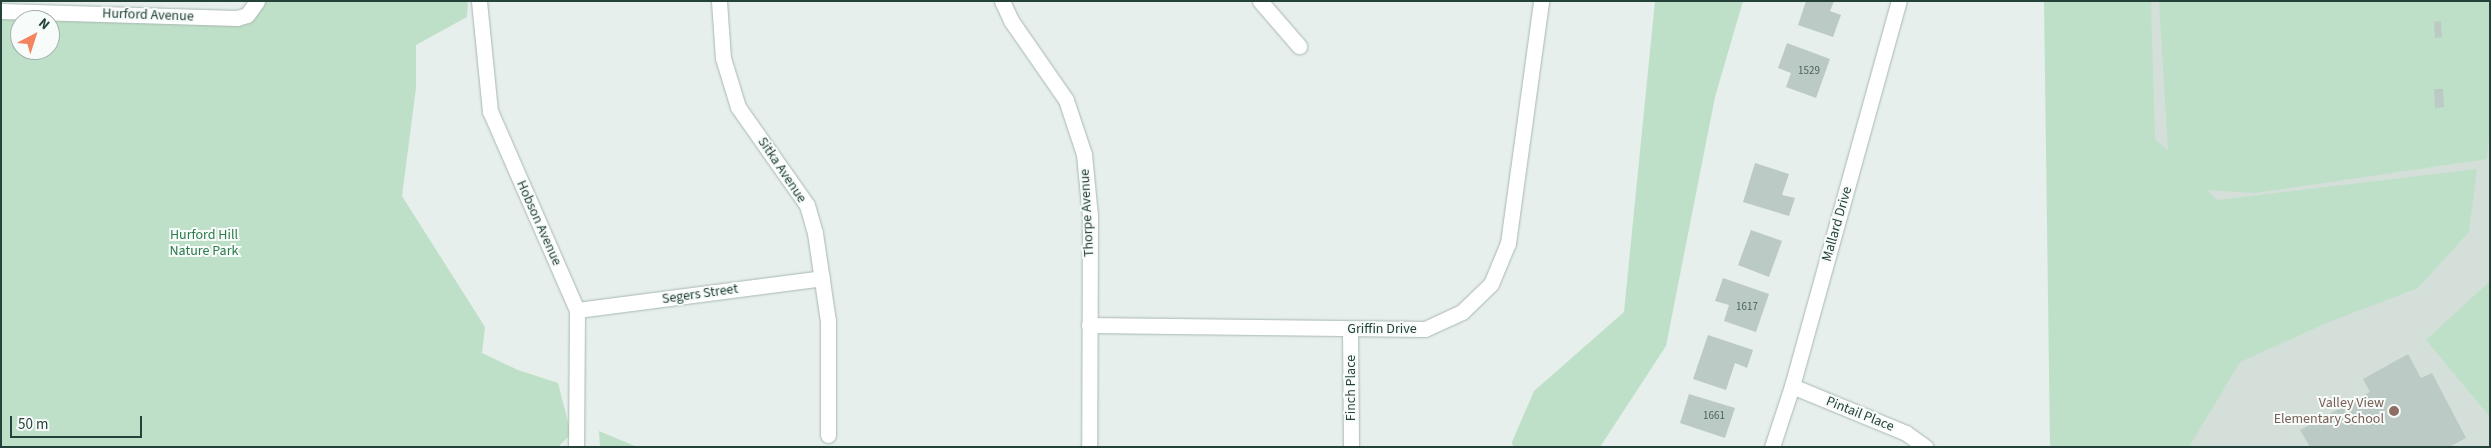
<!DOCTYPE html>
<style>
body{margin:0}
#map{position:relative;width:2491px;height:448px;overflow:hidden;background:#e6efeb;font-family:"Source Sans 3",sans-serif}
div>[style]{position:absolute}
.built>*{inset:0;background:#d4dfda}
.green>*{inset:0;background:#bfe0c8}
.building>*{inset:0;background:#bbcac4}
.roads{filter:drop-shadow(0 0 1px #a8b8b2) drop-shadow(0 0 1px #a8b8b2)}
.minor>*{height:15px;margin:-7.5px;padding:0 7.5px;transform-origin:7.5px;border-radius:7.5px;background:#fff}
.dots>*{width:14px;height:14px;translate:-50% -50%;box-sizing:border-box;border:2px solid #f7fbf9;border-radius:50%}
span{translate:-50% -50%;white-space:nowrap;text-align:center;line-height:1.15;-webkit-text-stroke:4px #f7fbf9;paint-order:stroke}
.number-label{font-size:11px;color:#4a645c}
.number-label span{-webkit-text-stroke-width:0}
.street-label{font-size:14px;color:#24423a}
.park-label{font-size:14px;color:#2d7a4b}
.education-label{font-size:14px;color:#785e54}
.right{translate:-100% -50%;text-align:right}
.frame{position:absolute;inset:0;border:2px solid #24423a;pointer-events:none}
.north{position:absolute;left:10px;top:10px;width:50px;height:50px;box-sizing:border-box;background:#f7fbf9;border:1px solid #a3b1ad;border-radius:50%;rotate:40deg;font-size:14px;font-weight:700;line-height:20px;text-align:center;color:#24423a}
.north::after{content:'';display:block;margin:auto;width:18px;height:22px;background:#f4845f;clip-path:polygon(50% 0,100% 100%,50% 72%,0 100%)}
.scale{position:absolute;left:10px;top:416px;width:132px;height:22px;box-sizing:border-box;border:2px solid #24423a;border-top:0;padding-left:6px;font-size:15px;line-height:18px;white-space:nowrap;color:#24423a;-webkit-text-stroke:4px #f7fbf9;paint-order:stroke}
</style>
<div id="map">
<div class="built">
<i style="clip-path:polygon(2052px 1px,2490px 1px,2490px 447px,2057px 447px)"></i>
</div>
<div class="green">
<i style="clip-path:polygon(evenodd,319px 1px,468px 1px,467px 17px,416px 45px,416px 88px,402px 196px,485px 327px,482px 353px,518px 370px,558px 383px,571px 434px,558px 447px,1px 447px,1px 11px,237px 18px,257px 2px,319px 1px,20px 20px,50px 20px,50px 50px,20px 50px,20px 20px)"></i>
<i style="clip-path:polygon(1655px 1px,1743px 1px,1715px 97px,1666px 346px,1600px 447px,1513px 447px,1512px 442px,1534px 391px,1624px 312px)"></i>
<i style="clip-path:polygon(2044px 1px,2151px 1px,2155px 139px,2168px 151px,2159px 1px,2490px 1px,2490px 122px,2487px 159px,2255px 193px,2207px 190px,2217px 200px,2477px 169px,2469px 232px,2418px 288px,2329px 322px,2240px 362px,2189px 447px,2050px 447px)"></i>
<i style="clip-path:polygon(2490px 281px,2490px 417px,2426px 340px)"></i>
<i style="clip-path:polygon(599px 431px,637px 447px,600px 447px)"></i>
</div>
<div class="building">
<i style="clip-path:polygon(1806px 1px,1834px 1px,1830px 11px,1841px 15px,1833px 37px,1798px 25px)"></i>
<i style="clip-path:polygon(2441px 21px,2442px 37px,2435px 38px,2434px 22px)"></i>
<i style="clip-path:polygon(1787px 43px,1830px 59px,1816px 98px,1786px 87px,1791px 73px,1778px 68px)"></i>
<i style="clip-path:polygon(2434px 89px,2443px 89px,2444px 107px,2435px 108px)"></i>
<i style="clip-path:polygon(1755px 163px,1789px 174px,1782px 195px,1795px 198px,1789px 216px,1743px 202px)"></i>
<i style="clip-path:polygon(1751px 230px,1782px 241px,1769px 277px,1738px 265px)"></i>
<i style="clip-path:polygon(1723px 278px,1769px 294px,1756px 332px,1724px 321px,1729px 305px,1715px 301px)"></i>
<i style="clip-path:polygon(1708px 335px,1753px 350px,1747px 368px,1735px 363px,1726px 390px,1693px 379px)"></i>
<i style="clip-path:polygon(2408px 354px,2421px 378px,2432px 373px,2466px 438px,2449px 447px,2310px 447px,2300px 430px,2370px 392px,2363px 379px)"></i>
<i style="clip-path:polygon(1689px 394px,1735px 408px,1725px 438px,1680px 423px)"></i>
</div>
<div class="roads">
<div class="minor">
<i style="left:479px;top:1px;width:111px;rotate:84.3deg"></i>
<i style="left:490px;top:111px;width:217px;rotate:66.4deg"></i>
<i style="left:577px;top:310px;width:137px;rotate:90.4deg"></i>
<i style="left:719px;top:1px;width:57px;rotate:86deg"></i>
<i style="left:723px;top:58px;width:51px;rotate:73deg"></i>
<i style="left:738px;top:107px;width:120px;rotate:54.9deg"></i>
<i style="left:807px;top:205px;width:29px;rotate:74deg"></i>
<i style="left:815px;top:233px;width:89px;rotate:81.6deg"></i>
<i style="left:828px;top:321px;width:114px;rotate:90deg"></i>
<i style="left:1002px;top:1px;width:23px;rotate:65deg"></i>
<i style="left:1012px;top:22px;width:95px;rotate:55.3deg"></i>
<i style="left:1066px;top:100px;width:57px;rotate:71.6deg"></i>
<i style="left:1084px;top:154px;width:62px;rotate:84.5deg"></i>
<i style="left:1090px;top:216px;width:231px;rotate:90.2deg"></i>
<i style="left:1260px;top:1px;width:60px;rotate:49.1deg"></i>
<i style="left:1px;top:11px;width:236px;rotate:1.7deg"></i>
<i style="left:237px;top:18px;width:10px;rotate:-17deg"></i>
<i style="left:247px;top:15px;width:17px;rotate:-54deg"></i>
<i style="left:577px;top:310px;width:247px;rotate:-7.4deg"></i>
<i style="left:1089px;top:325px;width:336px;rotate:0.7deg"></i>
<i style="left:1425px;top:329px;width:41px;rotate:-24.7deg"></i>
<i style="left:1462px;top:312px;width:40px;rotate:-44deg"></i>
<i style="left:1491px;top:284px;width:44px;rotate:-67.5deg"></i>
<i style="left:1508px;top:243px;width:244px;rotate:-82.2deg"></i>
<i style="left:1350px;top:329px;width:118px;rotate:89.5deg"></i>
<i style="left:1792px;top:386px;width:123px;rotate:22.4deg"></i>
<i style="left:1906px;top:433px;width:24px;rotate:36deg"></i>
<i style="left:1772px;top:447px;width:64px;rotate:-71.8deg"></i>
<i style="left:1792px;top:386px;width:400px;rotate:-74.5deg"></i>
</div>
</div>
<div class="dots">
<i style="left:2394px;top:411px;background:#8d6e63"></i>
</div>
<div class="number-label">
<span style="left:1809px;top:71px">1529</span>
<span style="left:1747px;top:307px">1617</span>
<span style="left:1714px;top:416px">1661</span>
</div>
<div class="street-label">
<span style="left:148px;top:15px;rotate:2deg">Hurford Avenue</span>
<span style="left:782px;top:170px;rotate:56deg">Sitka Avenue</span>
<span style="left:1087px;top:213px;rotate:-93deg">Thorpe Avenue</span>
<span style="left:539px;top:223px;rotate:66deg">Hobson Avenue</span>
<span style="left:1837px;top:224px;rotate:-74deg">Mallard Drive</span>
<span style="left:700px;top:294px;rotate:-8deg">Segers Street</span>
<span style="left:1382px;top:329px">Griffin Drive</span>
<span style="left:1351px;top:388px;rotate:-90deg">Finch Place</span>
<span style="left:1860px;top:414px;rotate:22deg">Pintail Place</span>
</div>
<div class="park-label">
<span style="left:204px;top:243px">Hurford Hill<br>Nature Park</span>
</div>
<div class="education-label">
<span class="right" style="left:2384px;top:411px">Valley View<br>Elementary School</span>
</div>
<div class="frame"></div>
<div class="north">N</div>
<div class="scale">50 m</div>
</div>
